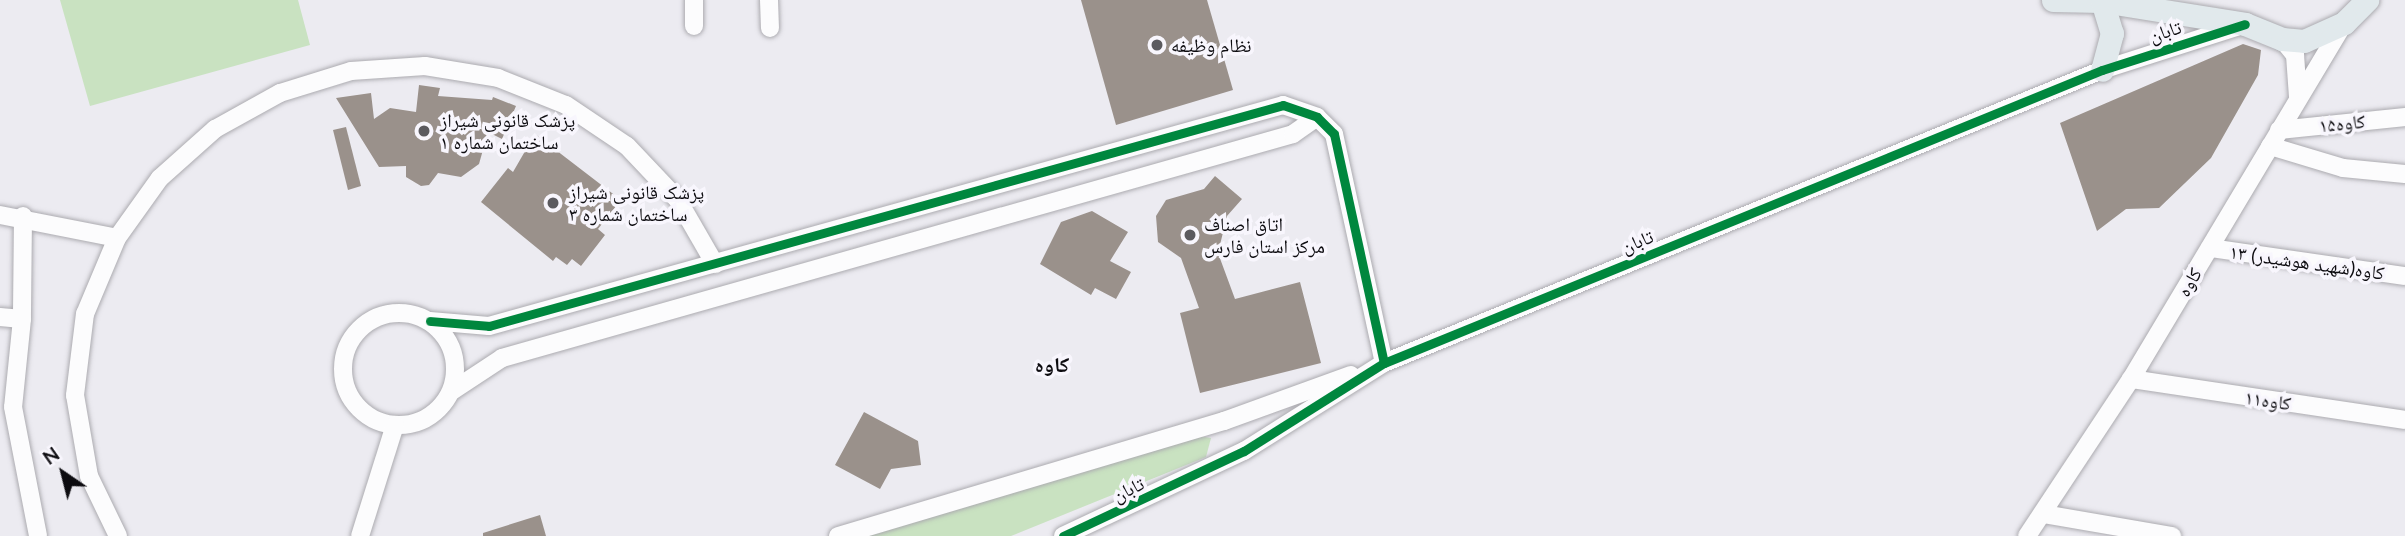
<!DOCTYPE html>
<meta charset="utf-8">
<style>
body{margin:0}
#map{position:relative;width:2405px;height:536px;overflow:hidden;background:#ecebf1;font-family:Lato,"Noto Naskh Arabic",sans-serif}
div>[style]{position:absolute}
.green>*{inset:0;background:#c9e2c1}
.building>*{inset:0;background:#9a918b}
.roads{filter:drop-shadow(0 0 2px #acabb0) drop-shadow(0 0 2px #acabb0)}
.minor>*{height:18px;margin:-9px;padding:0 9px;transform-origin:9px;border-radius:9px;background:#fcfcfd}
.minor>.ring{margin:-9px;padding:0;box-sizing:content-box;background:none;border:18px solid #fcfcfd;border-radius:50%}
.major>*{height:23px;margin:-11.5px;padding:0 11.5px;transform-origin:11.5px;border-radius:11.5px;background:#e1e9ec}
.cycleway>*{height:9px;margin:-4.5px;padding:0 4.5px;transform-origin:4.5px;border-radius:4.5px;background:#00873e}
.dots>*{width:19px;height:19px;translate:-50% -50%;box-sizing:border-box;border:4px solid #f8f6fd;border-radius:50%}
span{translate:-50% -50%;white-space:nowrap;text-align:center;line-height:1.15;-webkit-text-stroke:7px #f8f6fd;paint-order:stroke}
.street-label{font-size:19px;color:#0d0c10}
.poi-label{font-size:19px;color:#0d0c10}
.left{translate:0 -50%;text-align:left}
.neighbourhood-label{font-size:21px;color:#0d0c10;font-weight:700}
.north{position:absolute;left:28px;top:438px;width:70px;height:70px;-webkit-text-stroke:5px #f8f6fd;paint-order:stroke;rotate:325deg;font-size:19px;font-weight:700;line-height:28px;text-align:center;color:#0d0c10}
.north::after{content:'';display:block;margin:auto;width:24px;height:32px;background:#0d0c10;clip-path:polygon(50% 0,100% 100%,50% 72%,0 100%)}
</style>
<div id="map">
<div class="green">
<i style="clip-path:polygon(60px 0,298px 0,310px 45px,90px 106px)"></i>
<i style="clip-path:polygon(1199px 436px,1211px 438px,1206px 457px,1011px 536px,866px 536px)"></i>
</div>
<div class="building">
<i style="clip-path:polygon(1081px 0,1207px 0,1233px 90px,1116px 125px)"></i>
<i style="clip-path:polygon(2243px 44px,2261px 50px,2258px 75px,2211px 158px,2159px 208px,2126px 209px,2097px 231px,2060px 123px)"></i>
<i style="clip-path:polygon(419px 85px,440px 88px,438px 96px,492px 100px,493px 97px,516px 106px,502px 139px,488px 132px,479px 164px,461px 177px,438px 173px,429px 185px,421px 186px,406px 177px,406px 166px,379px 167px,336px 98px,371px 93px,374px 119px,390px 108px,416px 112px)"></i>
<i style="clip-path:polygon(346px 127px,361px 186px,348px 190px,333px 130px)"></i>
<i style="clip-path:polygon(535px 134px,621px 200px,598px 229px,605px 235px,581px 266px,572px 259px,567px 265px,556px 257px,553px 261px,481px 202px,508px 168px,513px 172px)"></i>
<i style="clip-path:polygon(1215px 176px,1242px 199px,1227px 216px,1218px 253px,1235px 299px,1300px 282px,1321px 363px,1200px 393px,1180px 313px,1199px 308px,1181px 258px,1158px 242px,1156px 216px,1166px 200px,1204px 189px)"></i>
<i style="clip-path:polygon(1092px 211px,1128px 232px,1110px 261px,1131px 272px,1116px 299px,1095px 288px,1091px 295px,1040px 264px,1061px 222px)"></i>
<i style="clip-path:polygon(864px 412px,918px 441px,921px 465px,891px 469px,880px 489px,835px 465px)"></i>
<i style="clip-path:polygon(540px 515px,546px 536px,483px 536px,483px 533px)"></i>
</div>
<div class="roads">
<div class="minor">
<i style="left:769px;top:0;width:28px;rotate:88deg"></i>
<i style="left:694px;top:26px;width:26px;rotate:-90deg"></i>
<i style="left:2282px;top:39px;width:21px;rotate:51deg"></i>
<i style="left:2295px;top:55px;width:42px;rotate:85.9deg"></i>
<i style="left:2279px;top:130px;width:127px;rotate:-5.9deg"></i>
<i style="left:2270px;top:146px;width:76px;rotate:16.8deg"></i>
<i style="left:2343px;top:168px;width:62px;rotate:5.5deg"></i>
<i style="left:0;top:215px;width:119px;rotate:11.1deg"></i>
<i style="left:23px;top:216px;width:103px;rotate:90.6deg"></i>
<i style="left:22px;top:319px;width:88px;rotate:95.8deg"></i>
<i style="left:13px;top:407px;width:131px;rotate:79deg"></i>
<i style="left:2210px;top:248px;width:197px;rotate:8.2deg"></i>
<i class="ring" style="left:343px;top:313px;width:94px;height:94px"></i>
<i style="left:0;top:317px;width:22px;rotate:5deg"></i>
<i style="left:430px;top:321px;width:59px;rotate:4.8deg"></i>
<i style="left:489px;top:326px;width:824px;rotate:-15.55deg"></i>
<i style="left:1283px;top:105px;width:36px;rotate:19deg"></i>
<i style="left:1317px;top:117px;width:24px;rotate:45deg"></i>
<i style="left:1334px;top:134px;width:234px;rotate:77.7deg"></i>
<i style="left:2131px;top:379px;width:277px;rotate:8.5deg"></i>
<i style="left:452px;top:391px;width:60px;rotate:-33.4deg"></i>
<i style="left:502px;top:358px;width:822px;rotate:-15.81deg"></i>
<i style="left:1293px;top:134px;width:29px;rotate:-35deg"></i>
<i style="left:2043px;top:514px;width:131px;rotate:9.7deg"></i>
<i style="left:118px;top:536px;width:67px;rotate:-115.8deg"></i>
<i style="left:89px;top:476px;width:82px;rotate:-99.8deg"></i>
<i style="left:75px;top:395px;width:82px;rotate:-83deg"></i>
<i style="left:85px;top:314px;width:82px;rotate:-67.2deg"></i>
<i style="left:117px;top:238px;width:74px;rotate:-54.4deg"></i>
<i style="left:160px;top:178px;width:74px;rotate:-41.7deg"></i>
<i style="left:215px;top:129px;width:74px;rotate:-29deg"></i>
<i style="left:280px;top:93px;width:74px;rotate:-17.2deg"></i>
<i style="left:351px;top:71px;width:74px;rotate:-3.9deg"></i>
<i style="left:425px;top:66px;width:74px;rotate:9.3deg"></i>
<i style="left:498px;top:78px;width:73px;rotate:21.7deg"></i>
<i style="left:566px;top:105px;width:73px;rotate:33.9deg"></i>
<i style="left:627px;top:146px;width:74px;rotate:46.6deg"></i>
<i style="left:678px;top:200px;width:74px;rotate:60deg"></i>
<i style="left:360px;top:536px;width:116px;rotate:-72.5deg"></i>
<i style="left:838px;top:536px;width:403px;rotate:-16.6deg"></i>
<i style="left:1224px;top:421px;width:135px;rotate:-19.9deg"></i>
<i style="left:1063px;top:536px;width:200px;rotate:-25.2deg"></i>
<i style="left:1244px;top:451px;width:165px;rotate:-32.2deg"></i>
<i style="left:1384px;top:363px;width:775px;rotate:-22.2deg"></i>
<i style="left:2102px;top:70px;width:147px;rotate:-17.8deg"></i>
<i style="left:2027px;top:536px;width:188px;rotate:-56.5deg"></i>
<i style="left:2131px;top:379px;width:415px;rotate:-59.1deg"></i>
</div>
<div class="major">
<i style="left:2053px;top:0;width:49px;rotate:1.2deg"></i>
<i style="left:2102px;top:1px;width:145px;rotate:9.1deg"></i>
<i style="left:2245px;top:24px;width:40px;rotate:22deg"></i>
<i style="left:2282px;top:39px;width:22px;rotate:5deg"></i>
<i style="left:2304px;top:41px;width:44px;rotate:-24.2deg"></i>
<i style="left:2344px;top:23px;width:33px;rotate:-45deg"></i>
<i style="left:2102px;top:1px;width:34px;rotate:73deg"></i>
<i style="left:2112px;top:33px;width:38px;rotate:105deg"></i>
</div>
</div>
<div class="cycleway">
<i style="left:430px;top:321px;width:59px;rotate:4.8deg"></i>
<i style="left:489px;top:326px;width:824px;rotate:-15.55deg"></i>
<i style="left:1283px;top:105px;width:36px;rotate:19deg"></i>
<i style="left:1317px;top:117px;width:24px;rotate:45deg"></i>
<i style="left:1334px;top:134px;width:234px;rotate:77.7deg"></i>
<i style="left:1063px;top:536px;width:200px;rotate:-25.2deg"></i>
<i style="left:1244px;top:451px;width:165px;rotate:-32.2deg"></i>
<i style="left:1384px;top:363px;width:775px;rotate:-22.2deg"></i>
<i style="left:2102px;top:70px;width:150px;rotate:-17.8deg"></i>
</div>
<div class="dots">
<i style="left:1157px;top:45px;background:#5b5a5f"></i>
<i style="left:424px;top:131px;background:#5b5a5f"></i>
<i style="left:553px;top:203px;background:#5b5a5f"></i>
<i style="left:1190px;top:235px;background:#5b5a5f"></i>
</div>
<div class="street-label">
<span style="left:2165px;top:31px;rotate:-18deg">تابان</span>
<span style="left:2342px;top:123px;rotate:-6deg">کاوه۱۵</span>
<span style="left:1637px;top:241px;rotate:-22deg">تابان</span>
<span style="left:2307px;top:262px;rotate:8deg">۱۳ کاوه(شهید هوشیدر)</span>
<span style="left:2189px;top:282px;rotate:-59deg">کاوه</span>
<span style="left:2268px;top:400px;rotate:8deg">کاوه۱۱</span>
<span style="left:1128px;top:489px;rotate:-26deg">تابان</span>
</div>
<div class="poi-label">
<span class="left" style="left:1171px;top:45px">نظام وظیفه</span>
<span class="left" style="left:440px;top:131px">پزشک قانونی شیراز<br>ساختمان شماره ۱</span>
<span class="left" style="left:569px;top:203px">پزشک قانونی شیراز<br>ساختمان شماره ٣</span>
<span class="left" style="left:1204px;top:235px">اتاق اصناف<br>مرکز استان فارس</span>
</div>
<div class="neighbourhood-label">
<span style="left:1052px;top:364px">کاوه</span>
</div>
<div class="north">N</div>
</div>
